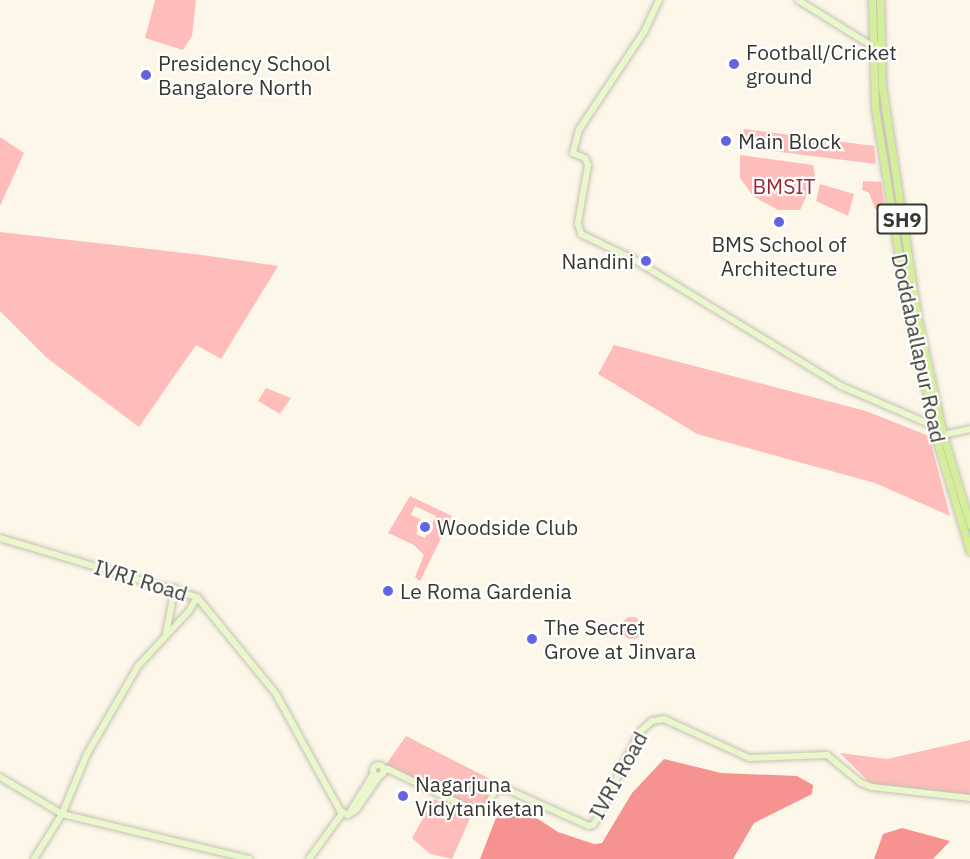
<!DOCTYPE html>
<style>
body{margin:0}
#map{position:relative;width:970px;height:859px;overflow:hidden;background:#fcf7e9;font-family:"IBM Plex Sans",sans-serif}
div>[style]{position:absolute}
.green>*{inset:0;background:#febdba}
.round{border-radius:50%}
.forest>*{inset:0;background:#f69391}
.roads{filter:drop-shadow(0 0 2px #c6c1b4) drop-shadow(0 0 2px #c6c1b4)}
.secondary>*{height:6px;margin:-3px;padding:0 3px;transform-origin:3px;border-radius:3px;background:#eaf7cd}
.secondary>.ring{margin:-3px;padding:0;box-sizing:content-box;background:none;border:6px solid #eaf7cd;border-radius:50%}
.primary>*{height:7px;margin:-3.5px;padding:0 3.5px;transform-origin:3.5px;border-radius:3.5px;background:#d5ee9b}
.dots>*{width:16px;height:16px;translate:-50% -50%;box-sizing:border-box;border:3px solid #fff;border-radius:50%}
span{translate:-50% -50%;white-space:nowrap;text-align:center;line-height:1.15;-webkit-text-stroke:4.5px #fff;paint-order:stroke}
.shield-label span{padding:2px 4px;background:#fff;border:2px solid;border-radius:4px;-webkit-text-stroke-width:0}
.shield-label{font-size:20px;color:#393731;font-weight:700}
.poi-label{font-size:21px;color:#393731}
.left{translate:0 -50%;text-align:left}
.right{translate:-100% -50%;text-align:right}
.park-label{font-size:21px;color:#9a2630}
.street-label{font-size:21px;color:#393731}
</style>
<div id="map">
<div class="green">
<i style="clip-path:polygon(155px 0,196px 0,192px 36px,183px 50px,145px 38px)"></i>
<i style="clip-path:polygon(744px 129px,874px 146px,876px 164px,741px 147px)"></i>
<i style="clip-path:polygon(0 137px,24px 153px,0 206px)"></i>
<i style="clip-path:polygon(740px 155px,813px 165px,815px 177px,800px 210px,778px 210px,753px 196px,740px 178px)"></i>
<i style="clip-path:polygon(863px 181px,881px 182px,886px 215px,875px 209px,869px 193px,862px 190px)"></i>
<i style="clip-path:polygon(820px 184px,854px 194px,848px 216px,816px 201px)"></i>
<i style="clip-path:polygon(0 232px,202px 255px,278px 266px,221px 359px,196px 345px,139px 427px,47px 358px,0 311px)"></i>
<i style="clip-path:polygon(614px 345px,866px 411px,929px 436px,950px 516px,875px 483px,697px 434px,598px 374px)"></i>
<i style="clip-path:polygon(266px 388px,291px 398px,280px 414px,258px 401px)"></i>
<i style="clip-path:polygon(evenodd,410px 496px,452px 516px,420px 581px,415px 577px,424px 555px,414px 545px,388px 533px,410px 496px,415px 506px,436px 516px,425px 538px,416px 534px,422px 520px,411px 515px,415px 506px)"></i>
<i class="round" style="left:621px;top:617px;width:22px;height:22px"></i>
<i style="clip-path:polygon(406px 736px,496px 782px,484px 806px,474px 807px,385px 766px)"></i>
<i style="clip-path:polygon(970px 740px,970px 796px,871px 784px,840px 753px,887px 759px)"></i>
<i style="clip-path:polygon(434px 799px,471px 816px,452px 859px,430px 854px,412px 838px)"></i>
</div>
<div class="forest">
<i style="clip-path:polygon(664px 759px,721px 773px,797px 776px,813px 785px,812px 794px,754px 823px,733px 859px,480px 859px,501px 805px,518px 806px,558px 832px,594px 844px,602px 843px,632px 793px)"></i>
<i style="clip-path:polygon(902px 828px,950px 841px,933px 859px,874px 859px,883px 834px)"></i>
</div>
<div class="roads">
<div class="secondary">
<i style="left:659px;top:0;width:35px;rotate:115deg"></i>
<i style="left:644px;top:32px;width:118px;rotate:123.6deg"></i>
<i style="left:579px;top:130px;width:24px;rotate:105deg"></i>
<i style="left:573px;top:153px;width:13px;rotate:23deg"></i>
<i style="left:585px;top:158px;width:8px;rotate:67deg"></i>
<i style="left:588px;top:165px;width:59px;rotate:99.8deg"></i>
<i style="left:578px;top:223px;width:11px;rotate:75deg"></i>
<i style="left:581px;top:234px;width:58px;rotate:25.7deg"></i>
<i style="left:633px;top:259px;width:244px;rotate:31.4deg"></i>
<i style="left:841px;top:386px;width:101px;rotate:23.3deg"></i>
<i style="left:798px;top:0;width:87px;rotate:31.9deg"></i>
<i style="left:872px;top:46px;width:8px;rotate:-7deg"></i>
<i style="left:938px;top:436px;width:33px;rotate:-12deg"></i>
<i style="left:0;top:538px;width:206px;rotate:16.7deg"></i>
<i style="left:197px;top:597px;width:125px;rotate:50.8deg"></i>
<i style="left:276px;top:694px;width:135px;rotate:61.2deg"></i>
<i style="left:341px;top:812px;width:8px;rotate:23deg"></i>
<i style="left:166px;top:633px;width:46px;rotate:-78.7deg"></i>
<i class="ring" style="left:372.5px;top:764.5px;width:5px;height:5px"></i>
<i style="left:383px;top:771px;width:5px;rotate:-22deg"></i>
<i style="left:388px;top:769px;width:97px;rotate:25.8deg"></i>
<i style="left:475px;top:811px;width:10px;rotate:-11deg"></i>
<i style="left:485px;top:809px;width:21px;rotate:-61deg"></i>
<i style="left:495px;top:791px;width:9px;rotate:-18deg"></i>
<i style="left:504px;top:788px;width:93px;rotate:24.1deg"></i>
<i style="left:589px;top:826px;width:5px;rotate:-22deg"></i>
<i style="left:594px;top:824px;width:103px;rotate:-63.4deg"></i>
<i style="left:640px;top:732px;width:16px;rotate:-43deg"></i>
<i style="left:652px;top:721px;width:12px;rotate:-9deg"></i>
<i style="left:664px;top:719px;width:94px;rotate:24.6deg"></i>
<i style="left:749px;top:758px;width:78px;rotate:-2.2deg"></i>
<i style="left:827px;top:755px;width:44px;rotate:39.5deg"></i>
<i style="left:861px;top:783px;width:12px;rotate:20deg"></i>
<i style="left:872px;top:787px;width:99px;rotate:6.4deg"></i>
<i style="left:0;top:777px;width:72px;rotate:30.8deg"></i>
<i style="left:62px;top:814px;width:193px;rotate:13.5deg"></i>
<i style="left:348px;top:815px;width:9px;rotate:-32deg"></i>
<i style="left:356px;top:810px;width:42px;rotate:-55.6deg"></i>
<i style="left:348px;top:815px;width:49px;rotate:-58.2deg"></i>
<i style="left:34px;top:859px;width:53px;rotate:-58.1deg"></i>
<i style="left:62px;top:814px;width:65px;rotate:-67.4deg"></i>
<i style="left:87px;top:754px;width:102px;rotate:-59.9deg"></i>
<i style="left:138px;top:666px;width:75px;rotate:-47.2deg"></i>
<i style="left:189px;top:611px;width:16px;rotate:-60deg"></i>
<i style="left:309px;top:859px;width:58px;rotate:-54.1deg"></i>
</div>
<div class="primary">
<i style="left:872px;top:0;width:108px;rotate:88.4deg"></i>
<i style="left:875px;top:108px;width:162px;rotate:80.8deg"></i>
<i style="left:901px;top:268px;width:181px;rotate:78.2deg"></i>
<i style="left:938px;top:445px;width:111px;rotate:73.2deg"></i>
<i style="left:880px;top:0;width:86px;rotate:88.7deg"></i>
<i style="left:882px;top:86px;width:233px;rotate:81.3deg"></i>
<i style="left:917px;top:316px;width:122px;rotate:77.7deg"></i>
<i style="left:943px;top:435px;width:94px;rotate:73.3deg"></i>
</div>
</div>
<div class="dots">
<i style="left:734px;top:64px;background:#6265dd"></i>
<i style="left:146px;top:75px;background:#6265dd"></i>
<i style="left:726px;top:141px;background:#6265dd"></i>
<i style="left:779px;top:222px;background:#6265dd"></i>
<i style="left:646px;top:261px;background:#6265dd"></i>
<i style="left:425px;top:527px;background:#6265dd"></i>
<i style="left:388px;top:591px;background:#6265dd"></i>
<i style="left:532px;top:639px;background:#6265dd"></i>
<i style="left:403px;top:796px;background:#6265dd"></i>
</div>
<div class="shield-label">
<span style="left:902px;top:219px">SH9</span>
</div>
<div class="poi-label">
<span class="left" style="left:746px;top:64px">Football/Cricket<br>ground</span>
<span class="left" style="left:158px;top:75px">Presidency School<br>Bangalore North</span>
<span class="left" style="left:738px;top:141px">Main Block</span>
<span style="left:779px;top:256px">BMS School of<br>Architecture</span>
<span class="right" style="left:634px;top:261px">Nandini</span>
<span class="left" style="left:437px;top:527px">Woodside Club</span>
<span class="left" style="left:400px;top:591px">Le Roma Gardenia</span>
<span class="left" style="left:544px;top:639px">The Secret<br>Grove at Jinvara</span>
<span class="left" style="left:415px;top:796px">Nagarjuna<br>Vidytaniketan</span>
</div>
<div class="park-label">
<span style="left:784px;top:186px">BMSIT</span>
</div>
<div class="street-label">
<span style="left:919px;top:348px;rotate:78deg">Doddaballapur Road</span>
<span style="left:141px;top:580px;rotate:17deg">IVRI Road</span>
<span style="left:618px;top:775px;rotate:-61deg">IVRI Road</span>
</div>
</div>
